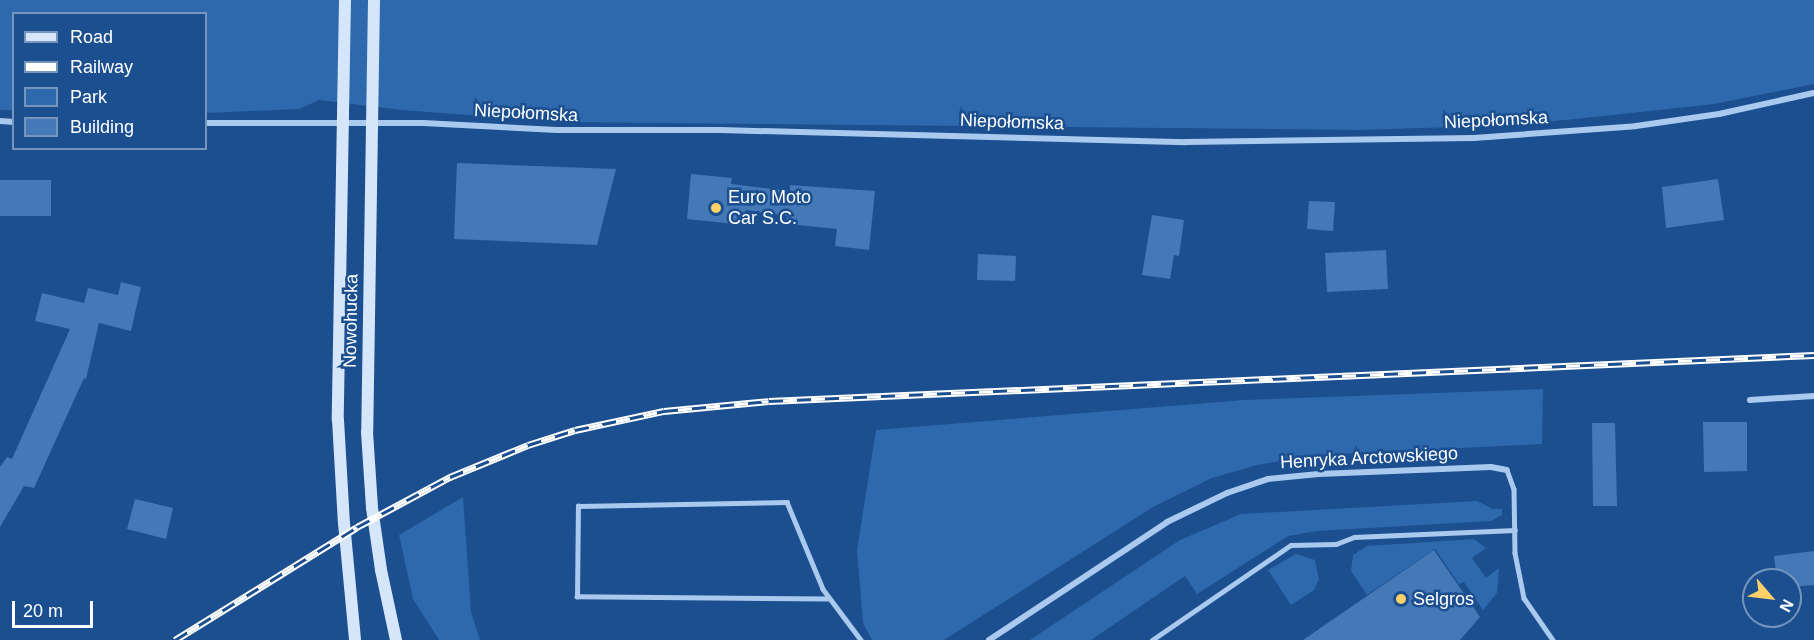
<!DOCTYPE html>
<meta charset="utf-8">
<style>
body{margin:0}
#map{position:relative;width:1814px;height:640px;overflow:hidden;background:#1b4f8f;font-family:Helvetica,sans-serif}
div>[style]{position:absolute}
.green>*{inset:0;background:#2e69ad}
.building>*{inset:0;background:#4478b7}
.service>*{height:4.5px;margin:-2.25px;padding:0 2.25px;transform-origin:2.25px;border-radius:2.25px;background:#a9c9ee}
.minor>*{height:6px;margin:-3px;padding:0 3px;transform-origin:3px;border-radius:3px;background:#a9c9ee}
.secondary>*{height:12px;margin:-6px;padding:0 6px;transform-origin:6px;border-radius:6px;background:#d6e6fa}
.rail>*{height:7px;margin-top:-3.5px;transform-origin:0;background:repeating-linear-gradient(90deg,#1b4f8f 0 14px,#fff 0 28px);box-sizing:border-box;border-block:2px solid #fff}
.dots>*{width:16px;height:16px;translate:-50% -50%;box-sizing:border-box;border:3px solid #1b4f8f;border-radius:50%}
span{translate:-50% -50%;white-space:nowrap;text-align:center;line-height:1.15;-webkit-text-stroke:5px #1b4f8f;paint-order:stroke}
.street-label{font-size:18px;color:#fff}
.poi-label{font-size:18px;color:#fff}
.left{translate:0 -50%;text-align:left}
.legend{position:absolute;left:12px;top:12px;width:195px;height:138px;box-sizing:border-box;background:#1b4f8f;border:2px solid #7695bc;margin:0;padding:8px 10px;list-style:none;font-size:18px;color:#fff}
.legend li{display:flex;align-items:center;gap:12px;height:30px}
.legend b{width:30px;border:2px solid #7695bc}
.north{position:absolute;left:1742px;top:568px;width:60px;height:60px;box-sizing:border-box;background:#1b4f8f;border:2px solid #7695bc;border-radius:50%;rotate:118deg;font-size:16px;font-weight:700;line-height:24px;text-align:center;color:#fff}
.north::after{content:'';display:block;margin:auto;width:21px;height:27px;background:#ffd166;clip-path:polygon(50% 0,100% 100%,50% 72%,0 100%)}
.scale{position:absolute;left:12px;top:601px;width:81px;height:27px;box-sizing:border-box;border:3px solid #fff;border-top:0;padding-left:8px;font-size:18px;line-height:21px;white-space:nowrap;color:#fff;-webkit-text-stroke:4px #1b4f8f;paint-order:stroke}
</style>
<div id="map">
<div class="green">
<i style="clip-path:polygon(0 0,1814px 0,1814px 84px,1714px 104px,1585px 118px,1515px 125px,1360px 130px,561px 122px,402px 110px,319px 100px,299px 109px,206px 113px,206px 14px,14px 14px,13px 110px,0 110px)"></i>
<i style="clip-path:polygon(1543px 389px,1542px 444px,1317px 455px,1257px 465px,1212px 478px,1153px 507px,944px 640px,872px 640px,863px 623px,857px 550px,876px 430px,1244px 400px)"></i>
<i style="clip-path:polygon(463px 497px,471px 612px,480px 640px,439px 640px,413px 599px,399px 535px)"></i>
<i style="clip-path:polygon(1477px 501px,1493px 509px,1502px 509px,1502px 515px,1491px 521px,1316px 531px,1288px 536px,1197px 594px,1185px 576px,1091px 640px,1030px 640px,1180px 540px,1241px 514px)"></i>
<i style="clip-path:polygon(1474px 539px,1486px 548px,1472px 558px,1486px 578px,1499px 568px,1497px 593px,1483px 610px,1464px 582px,1459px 584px,1435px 549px,1367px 595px,1351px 571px,1353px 555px,1367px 546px)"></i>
<i style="clip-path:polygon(1296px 554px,1315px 560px,1319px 579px,1314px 590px,1291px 605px,1268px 570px)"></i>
</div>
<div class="building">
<i style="clip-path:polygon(457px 163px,616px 169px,597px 245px,454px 239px)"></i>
<i style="clip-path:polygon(691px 174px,732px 178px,731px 184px,790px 191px,790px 185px,875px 191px,869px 250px,835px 246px,837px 229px,786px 224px,787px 216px,746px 210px,744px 225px,687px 219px)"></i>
<i style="clip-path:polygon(1718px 179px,1724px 220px,1666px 228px,1662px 187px)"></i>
<i style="clip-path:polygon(0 180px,51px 180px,51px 216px,0 216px)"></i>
<i style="clip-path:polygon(1309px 201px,1335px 202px,1333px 231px,1307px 229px)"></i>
<i style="clip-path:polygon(1152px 215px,1184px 220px,1179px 256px,1174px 255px,1170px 279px,1142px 275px)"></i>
<i style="clip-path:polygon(1386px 250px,1388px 289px,1327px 292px,1325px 253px)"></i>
<i style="clip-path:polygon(978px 254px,1016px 256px,1015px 281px,977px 280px)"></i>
<i style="clip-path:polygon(121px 282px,141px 287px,131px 331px,99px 323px,86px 379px,84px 378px,34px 488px,24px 486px,0 527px,0 467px,7px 457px,12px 459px,70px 329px,35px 321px,42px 293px,84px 303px,88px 288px,118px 295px)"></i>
<i style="clip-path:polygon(1703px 422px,1747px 422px,1747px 471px,1704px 472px)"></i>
<i style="clip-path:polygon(1592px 423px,1615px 423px,1617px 506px,1593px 506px)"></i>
<i style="clip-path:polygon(135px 499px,173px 508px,166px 539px,127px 529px)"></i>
<i style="clip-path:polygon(1434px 550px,1480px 617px,1460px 640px,1303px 640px)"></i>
<i style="clip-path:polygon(1814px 551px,1814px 585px,1790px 587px,1790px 580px,1777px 580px,1774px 556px)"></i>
</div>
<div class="service">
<i style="left:1507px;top:470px;width:20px;rotate:70deg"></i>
<i style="left:1514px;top:489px;width:64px;rotate:89.1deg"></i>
<i style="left:1515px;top:553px;width:46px;rotate:78.7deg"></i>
<i style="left:1524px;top:598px;width:51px;rotate:55.4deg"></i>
<i style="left:829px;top:599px;width:252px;rotate:-179.5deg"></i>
<i style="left:577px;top:597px;width:91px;rotate:-89.4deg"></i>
<i style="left:578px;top:506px;width:209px;rotate:-1.1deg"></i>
<i style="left:787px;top:502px;width:94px;rotate:67.5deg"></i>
<i style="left:823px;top:589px;width:64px;rotate:53.3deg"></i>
<i style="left:1152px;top:640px;width:168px;rotate:-34.4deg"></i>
<i style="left:1291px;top:545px;width:45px;rotate:-1.3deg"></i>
<i style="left:1336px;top:544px;width:19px;rotate:-21deg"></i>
<i style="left:1354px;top:537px;width:161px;rotate:-2.5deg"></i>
</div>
<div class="minor">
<i style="left:0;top:121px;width:14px;rotate:4deg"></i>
<i style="left:206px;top:123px;width:217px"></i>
<i style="left:423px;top:123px;width:134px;rotate:3deg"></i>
<i style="left:557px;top:130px;width:163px"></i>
<i style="left:720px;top:130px;width:466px;rotate:1.5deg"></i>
<i style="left:1186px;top:142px;width:288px;rotate:-0.8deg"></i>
<i style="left:1474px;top:138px;width:162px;rotate:-4.2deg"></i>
<i style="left:1636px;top:126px;width:84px;rotate:-8.2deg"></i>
<i style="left:1719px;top:114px;width:97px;rotate:-12.5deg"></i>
<i style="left:1750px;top:400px;width:64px;rotate:-3.6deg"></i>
<i style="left:989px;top:640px;width:214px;rotate:-33.5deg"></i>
<i style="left:1167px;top:522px;width:67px;rotate:-25.8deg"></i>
<i style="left:1227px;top:493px;width:43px;rotate:-18.9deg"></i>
<i style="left:1268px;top:479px;width:51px;rotate:-5.6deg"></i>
<i style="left:1319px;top:474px;width:172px;rotate:-2.3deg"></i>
<i style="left:1491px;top:467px;width:16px;rotate:11deg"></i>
</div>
<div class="secondary">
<i style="left:345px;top:0;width:420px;rotate:91deg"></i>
<i style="left:338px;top:420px;width:103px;rotate:86.7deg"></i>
<i style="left:344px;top:523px;width:118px;rotate:84.6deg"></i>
<i style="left:374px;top:0;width:432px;rotate:90.9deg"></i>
<i style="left:367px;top:432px;width:76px;rotate:86.2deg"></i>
<i style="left:372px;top:508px;width:63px;rotate:81.7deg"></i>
<i style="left:381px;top:570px;width:72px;rotate:77.9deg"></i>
</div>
<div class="rail">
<i style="left:175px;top:640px;width:214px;rotate:-31.8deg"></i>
<i style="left:357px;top:527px;width:106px;rotate:-28.3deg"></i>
<i style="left:450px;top:477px;width:84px;rotate:-22.3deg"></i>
<i style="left:528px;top:445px;width:49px;rotate:-17.7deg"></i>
<i style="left:575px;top:430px;width:91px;rotate:-12.1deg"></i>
<i style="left:664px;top:411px;width:105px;rotate:-5.4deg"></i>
<i style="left:769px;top:401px;width:1046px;rotate:-2.52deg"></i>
</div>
<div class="dots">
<i style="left:716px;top:208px;background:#ffd166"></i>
<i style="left:1401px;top:599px;background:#ffd166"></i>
</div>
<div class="street-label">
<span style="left:526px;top:113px;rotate:3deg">Niepołomska</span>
<span style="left:1496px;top:120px;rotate:-3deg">Niepołomska</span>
<span style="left:1012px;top:122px;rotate:2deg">Niepołomska</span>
<span style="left:351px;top:321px;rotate:-89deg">Nowohucka</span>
<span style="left:1369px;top:458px;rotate:-3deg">Henryka Arctowskiego</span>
</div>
<div class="poi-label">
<span class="left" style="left:728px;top:208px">Euro Moto<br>Car S.C.</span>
<span class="left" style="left:1413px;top:599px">Selgros</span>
</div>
<ul class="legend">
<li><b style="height:8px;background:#d6e6fa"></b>Road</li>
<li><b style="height:8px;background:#fff"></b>Railway</li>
<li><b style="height:16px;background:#2e69ad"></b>Park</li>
<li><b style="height:16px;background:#4478b7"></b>Building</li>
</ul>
<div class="north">N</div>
<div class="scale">20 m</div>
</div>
